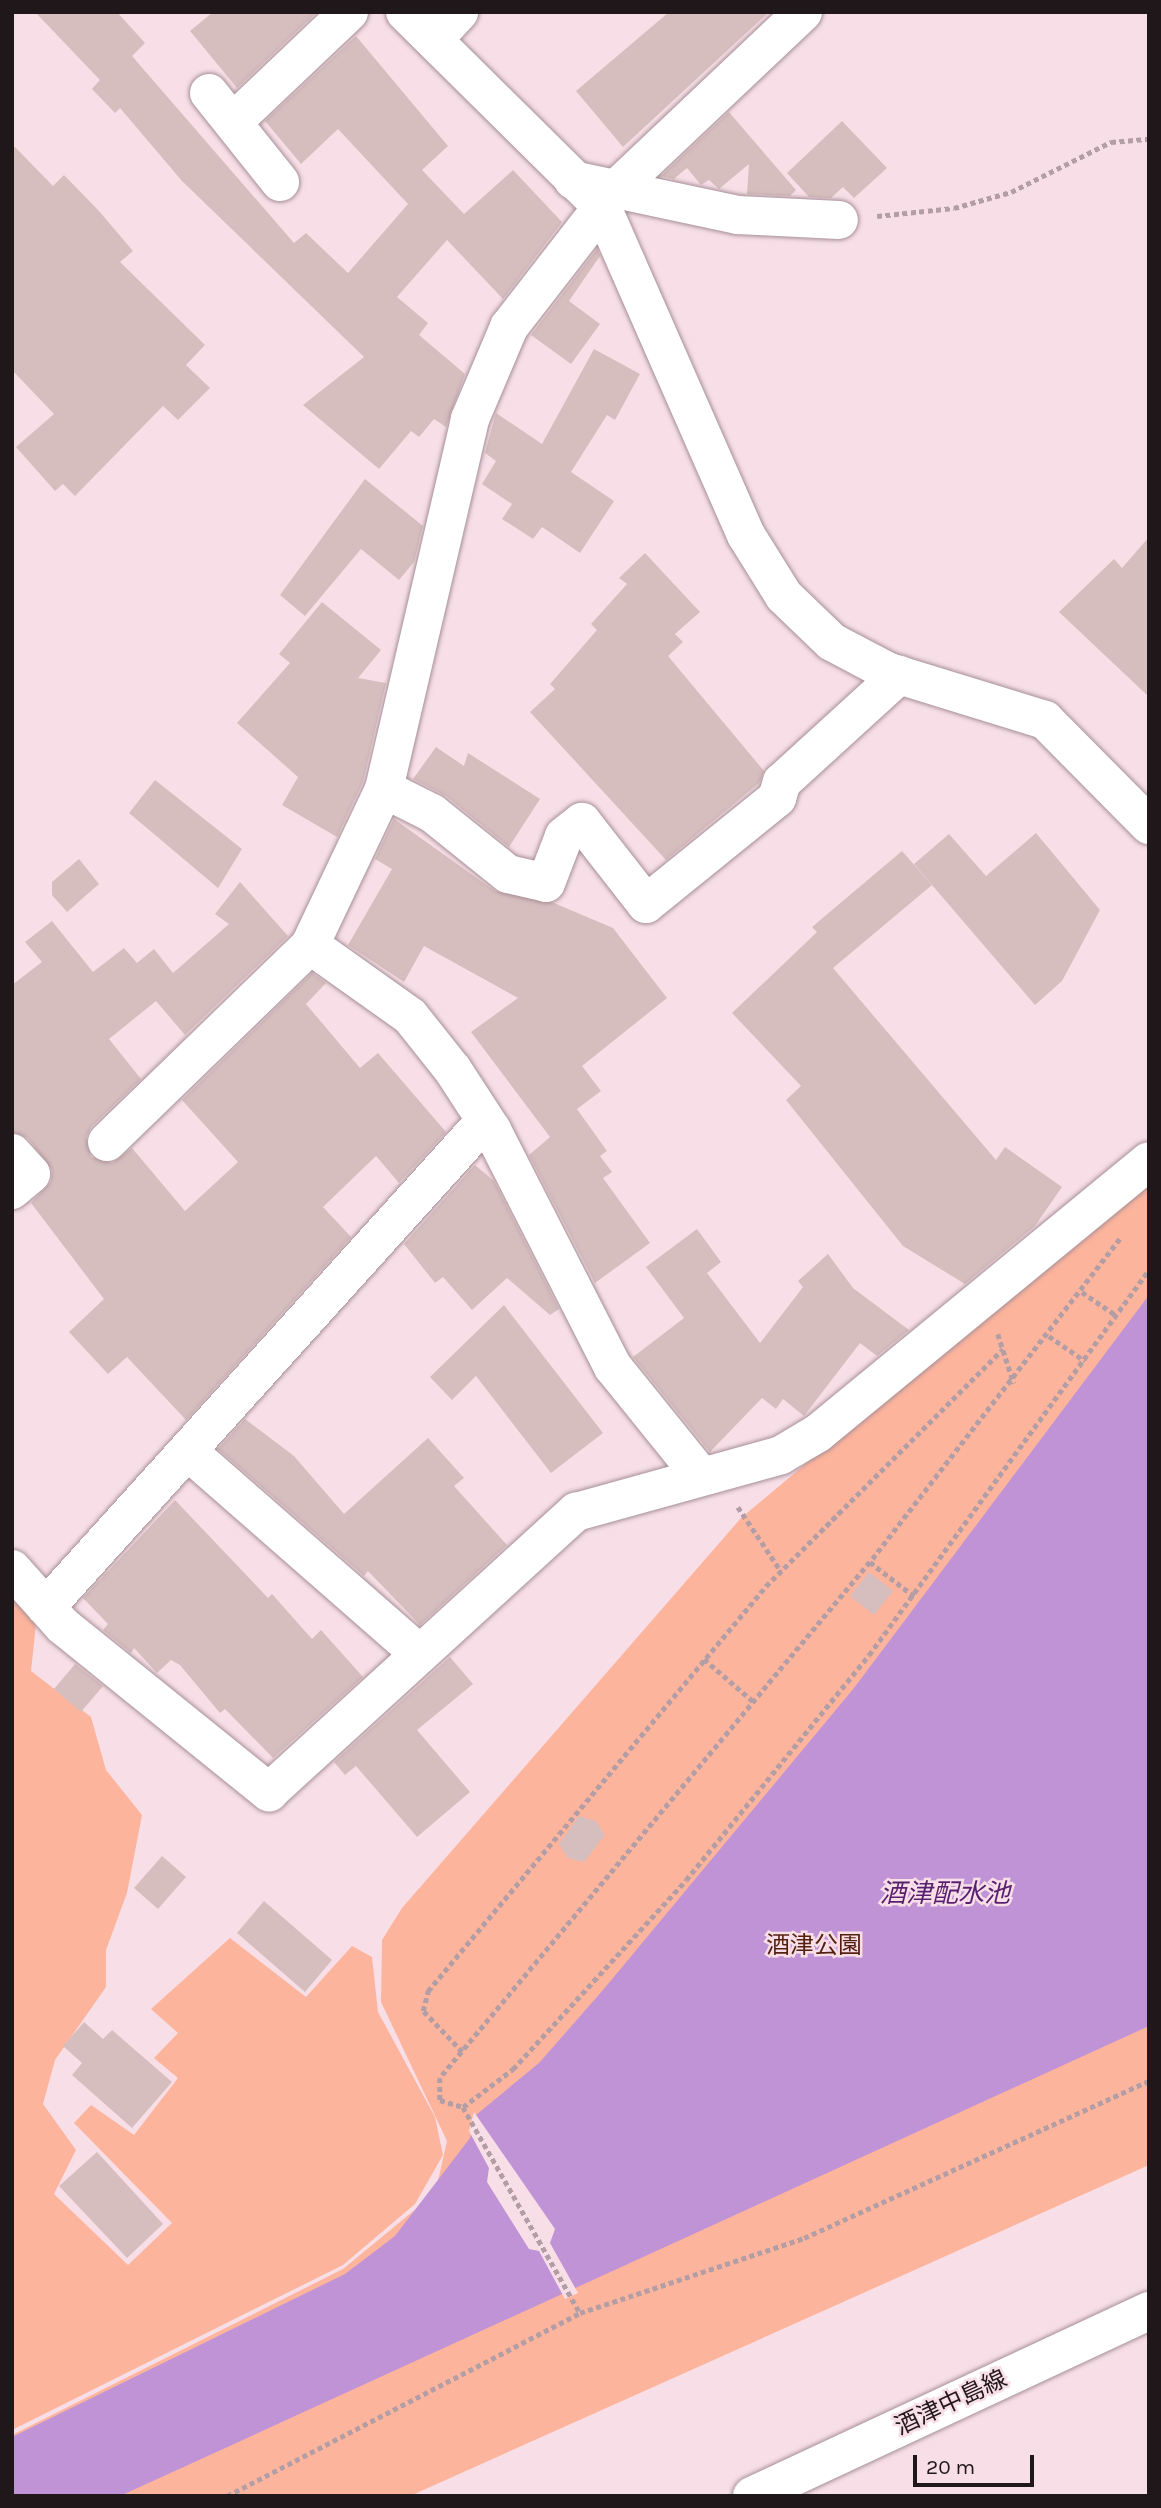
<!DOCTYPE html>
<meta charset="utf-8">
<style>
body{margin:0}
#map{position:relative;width:1161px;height:2508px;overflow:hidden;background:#f8dfe7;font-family:Karla,"Noto Sans JP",sans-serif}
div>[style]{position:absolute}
.green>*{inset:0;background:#fdb49d}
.water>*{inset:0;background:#bf93d6}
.pier>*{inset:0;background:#f8dfe7}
.building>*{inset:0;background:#d7bebe}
.path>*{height:4.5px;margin-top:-2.25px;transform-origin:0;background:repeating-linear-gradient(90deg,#b29ea4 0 5px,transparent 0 8.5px)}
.roads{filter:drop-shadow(0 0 2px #a68f97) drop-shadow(0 0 2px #a68f97)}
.minor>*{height:38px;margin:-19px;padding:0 19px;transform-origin:19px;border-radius:19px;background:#fff}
.major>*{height:38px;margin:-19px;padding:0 19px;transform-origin:19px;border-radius:19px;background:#fff}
span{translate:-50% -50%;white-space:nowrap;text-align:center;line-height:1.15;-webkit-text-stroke:5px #f8dfe7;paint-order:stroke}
.park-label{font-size:24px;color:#531f0e}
.street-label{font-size:24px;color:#20171a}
.water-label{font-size:26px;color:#561f6f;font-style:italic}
.frame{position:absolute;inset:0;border:14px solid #20171a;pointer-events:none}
.scale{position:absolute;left:913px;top:2455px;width:121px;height:32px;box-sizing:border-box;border:4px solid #20171a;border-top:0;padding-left:9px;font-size:21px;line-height:24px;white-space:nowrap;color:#20171a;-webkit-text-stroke:5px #f8dfe7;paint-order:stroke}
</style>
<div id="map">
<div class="green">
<i style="clip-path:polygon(1149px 1176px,1149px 2165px,410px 2496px,12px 2496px,12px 2435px,343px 2269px,417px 2208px,438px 2181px,447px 2141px,381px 2002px,382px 1940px,402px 1908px,741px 1518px)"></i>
<i style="clip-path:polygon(12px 1594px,36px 1624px,31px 1671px,91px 1717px,106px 1770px,142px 1815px,127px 1893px,106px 1950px,106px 1987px,55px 2060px,43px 2104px,76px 2150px,54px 2194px,128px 2265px,172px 2223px,74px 2123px,91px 2105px,134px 2135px,178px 2078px,154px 2058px,178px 2033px,151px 2009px,230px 1938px,306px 1997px,352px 1946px,372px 1957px,378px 2012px,435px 2117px,443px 2155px,415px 2204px,343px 2265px,12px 2430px)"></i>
</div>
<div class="water">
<i style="clip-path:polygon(1149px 1295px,1149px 2026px,120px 2496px,12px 2496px,12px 2437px,345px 2274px,395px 2236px,470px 2138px,476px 2115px,539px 2063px,603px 1990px,854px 1688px)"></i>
</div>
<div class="pier">
<i style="clip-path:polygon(474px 2112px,555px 2229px,550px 2243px,578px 2293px,565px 2299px,539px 2251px,529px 2249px,487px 2182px,489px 2168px,469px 2131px)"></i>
</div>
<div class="building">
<i style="clip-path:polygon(35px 12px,117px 12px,145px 43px,132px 56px,294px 243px,306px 233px,348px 273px,408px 204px,338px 129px,301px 164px,265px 121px,356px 36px,448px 146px,422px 170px,464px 214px,513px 170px,562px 222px,503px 299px,447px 240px,397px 297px,428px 323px,419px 335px,465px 374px,446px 427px,434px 419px,419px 437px,411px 431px,379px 469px,303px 405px,364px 357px,182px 181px,120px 108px,115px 113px,92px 89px,100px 80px)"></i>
<i style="clip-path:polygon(213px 12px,317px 12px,237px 88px,190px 31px)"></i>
<i style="clip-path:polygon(669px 12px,769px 12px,623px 147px,576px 91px)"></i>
<i style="clip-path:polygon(729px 112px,796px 190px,790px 196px,747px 194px,749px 164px,719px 189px,709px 180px,701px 185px,687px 168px,674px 179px,661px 176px)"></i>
<i style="clip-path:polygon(842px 121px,887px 168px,854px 198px,843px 187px,831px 198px,809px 197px,787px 173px)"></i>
<i style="clip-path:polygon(12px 144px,53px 186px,64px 175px,99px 211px,133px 251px,120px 262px,205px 345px,186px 365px,210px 388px,178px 420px,163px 406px,75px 496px,63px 484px,55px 491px,16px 447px,54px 414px,12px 370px)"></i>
<i style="clip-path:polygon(597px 249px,600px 256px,569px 301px,600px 324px,571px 364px,531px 335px)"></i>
<i style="clip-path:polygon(594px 349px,640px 374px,615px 420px,607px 415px,571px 472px,614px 501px,580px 553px,542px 527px,533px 539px,502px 519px,512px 504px,482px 484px,496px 461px,485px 453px,496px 413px,542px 444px)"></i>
<i style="clip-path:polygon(365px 479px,423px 526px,414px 562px,399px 580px,361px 549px,305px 616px,280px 595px)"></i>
<i style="clip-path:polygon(1149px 537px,1149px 697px,1059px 612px,1114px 559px,1122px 568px)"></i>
<i style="clip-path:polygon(645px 553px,700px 612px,675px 634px,683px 642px,668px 656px,764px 771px,759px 783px,666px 860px,530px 712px,555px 689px,550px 684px,597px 630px,591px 624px,627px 584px,619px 578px)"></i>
<i style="clip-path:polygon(322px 602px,381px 650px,358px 678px,386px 683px,363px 782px,337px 837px,282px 805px,298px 777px,237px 723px,290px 663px,279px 654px)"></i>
<i style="clip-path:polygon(436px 747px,464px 766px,468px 753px,540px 799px,509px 847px,446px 796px,413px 779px)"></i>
<i style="clip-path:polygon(155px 780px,242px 849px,218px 888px,129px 813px)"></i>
<i style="clip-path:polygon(394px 819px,495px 891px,554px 903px,613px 928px,667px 998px,582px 1066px,601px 1091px,577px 1109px,607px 1151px,600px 1156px,612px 1172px,603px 1178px,650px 1243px,595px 1283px,529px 1155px,550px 1137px,471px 1032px,518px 998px,424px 946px,404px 982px,348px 945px,392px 869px,375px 859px)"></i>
<i style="clip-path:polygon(1036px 833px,1100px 910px,1062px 981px,1035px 1005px,914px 864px,949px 834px,986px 876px)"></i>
<i style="clip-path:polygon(902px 851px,932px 885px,833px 968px,996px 1160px,1005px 1147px,1062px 1187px,1035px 1226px,965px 1284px,903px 1246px,786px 1100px,801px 1086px,732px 1013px,817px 932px,812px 927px)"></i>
<i style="clip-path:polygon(79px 859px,99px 884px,67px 912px,52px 895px,52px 882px)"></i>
<i style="clip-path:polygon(240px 882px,288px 936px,185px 1035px,156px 1001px,109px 1039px,141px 1079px,91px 1127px,86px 1137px,91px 1157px,112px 1163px,132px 1148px,185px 1211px,238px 1162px,182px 1100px,312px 973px,326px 983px,306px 1004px,360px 1068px,378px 1053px,446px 1132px,399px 1183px,376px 1156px,323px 1207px,351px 1237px,186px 1420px,127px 1357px,108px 1374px,69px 1332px,104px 1299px,31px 1203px,51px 1182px,52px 1170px,28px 1138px,12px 1132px,12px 985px,42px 962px,25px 942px,52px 921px,93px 972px,124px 948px,137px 963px,154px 949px,173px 973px,229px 924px,215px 914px)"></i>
<i style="clip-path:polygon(475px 1165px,494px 1181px,559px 1309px,550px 1315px,507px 1278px,472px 1310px,443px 1277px,435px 1283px,404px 1244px)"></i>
<i style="clip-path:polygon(697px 1229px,721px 1262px,707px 1273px,760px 1343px,803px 1287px,798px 1281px,828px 1254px,853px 1288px,909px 1330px,877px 1356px,860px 1343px,804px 1416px,783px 1399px,776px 1409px,762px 1398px,710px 1452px,633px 1357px,684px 1318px,646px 1267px)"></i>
<i style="clip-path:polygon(504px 1305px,603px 1433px,551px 1473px,476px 1376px,452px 1400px,430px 1377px)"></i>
<i style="clip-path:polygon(245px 1419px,294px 1456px,344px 1514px,428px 1438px,464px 1478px,454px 1486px,507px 1545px,420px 1625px,368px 1571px,364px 1576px,218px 1449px)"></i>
<i style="clip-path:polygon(175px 1500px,268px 1598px,272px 1594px,312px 1639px,321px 1630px,363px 1677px,273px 1758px,225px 1709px,220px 1713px,180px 1665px,171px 1660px,157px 1673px,134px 1648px,131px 1653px,103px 1630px,108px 1624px,83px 1598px)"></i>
<i style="clip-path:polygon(869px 1572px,893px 1591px,874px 1615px,850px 1596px)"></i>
<i style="clip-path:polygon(450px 1657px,473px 1684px,417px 1730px,470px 1792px,417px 1837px,356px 1766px,345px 1775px,334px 1762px)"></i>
<i style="clip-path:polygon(75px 1664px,103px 1686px,81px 1712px,54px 1689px)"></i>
<i style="clip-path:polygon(579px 1816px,596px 1821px,605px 1835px,584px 1862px,568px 1858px,559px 1844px)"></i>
<i style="clip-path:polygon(162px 1856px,186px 1877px,158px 1909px,134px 1888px)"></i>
<i style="clip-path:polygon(264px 1901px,332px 1960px,305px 1992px,237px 1933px)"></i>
<i style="clip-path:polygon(84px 2022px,103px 2039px,112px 2030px,172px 2082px,132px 2128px,72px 2075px,82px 2063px,63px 2046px)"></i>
<i style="clip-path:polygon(97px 2152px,163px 2224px,127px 2258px,59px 2186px)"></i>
</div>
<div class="path">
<i style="left:877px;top:216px;width:77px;rotate:-5.9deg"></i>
<i style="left:954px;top:208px;width:59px;rotate:-15.7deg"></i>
<i style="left:1011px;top:192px;width:112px;rotate:-26.6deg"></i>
<i style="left:1111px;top:142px;width:38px;rotate:-5deg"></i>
<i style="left:1120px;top:1239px;width:408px;rotate:127.7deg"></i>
<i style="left:870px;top:1562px;width:672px;rotate:129.81deg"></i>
<i style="left:440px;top:2078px;width:22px;rotate:90deg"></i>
<i style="left:440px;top:2100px;width:24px;rotate:17deg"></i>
<i style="left:463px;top:2107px;width:63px;rotate:-37.2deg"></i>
<i style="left:513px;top:2069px;width:256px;rotate:-47.5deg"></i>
<i style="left:686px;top:1880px;width:290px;rotate:-50.9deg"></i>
<i style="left:869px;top:1655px;width:476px;rotate:-54deg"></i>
<i style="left:1082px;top:1292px;width:42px;rotate:34.4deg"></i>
<i style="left:998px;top:1334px;width:52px;rotate:72.3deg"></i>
<i style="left:1049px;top:1336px;width:44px;rotate:34.8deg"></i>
<i style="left:738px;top:1507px;width:77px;rotate:56.1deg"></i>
<i style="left:870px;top:1562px;width:56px;rotate:37.7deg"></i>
<i style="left:704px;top:1659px;width:67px;rotate:40.8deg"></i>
<i style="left:462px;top:2052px;width:57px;rotate:-133.6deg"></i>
<i style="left:423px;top:2011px;width:21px;rotate:-76deg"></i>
<i style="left:428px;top:1991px;width:528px;rotate:-50.15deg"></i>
<i style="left:766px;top:1586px;width:335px;rotate:-45deg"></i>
<i style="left:463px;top:2107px;width:237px;rotate:60.4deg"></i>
<i style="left:227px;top:2496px;width:398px;rotate:-27.4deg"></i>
<i style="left:580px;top:2313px;width:236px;rotate:-18.5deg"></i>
<i style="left:804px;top:2238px;width:379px;rotate:-24.5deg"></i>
</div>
<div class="roads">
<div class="minor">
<i style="left:405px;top:12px;width:277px;rotate:44.7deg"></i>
<i style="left:602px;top:207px;width:358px;rotate:66.3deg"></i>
<i style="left:746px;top:535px;width:72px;rotate:58.1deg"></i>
<i style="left:784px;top:596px;width:66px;rotate:43.8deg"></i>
<i style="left:832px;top:642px;width:64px;rotate:27.8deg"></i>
<i style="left:889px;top:672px;width:163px;rotate:17.1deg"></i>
<i style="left:1045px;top:720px;width:148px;rotate:45.3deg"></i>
<i style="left:436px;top:37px;width:34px;rotate:-47deg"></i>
<i style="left:209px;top:93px;width:114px;rotate:51.4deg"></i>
<i style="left:233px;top:122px;width:160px;rotate:-43.5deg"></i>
<i style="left:573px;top:180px;width:169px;rotate:12deg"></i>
<i style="left:738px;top:215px;width:101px;rotate:2.8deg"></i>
<i style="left:617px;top:188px;width:256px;rotate:-43.4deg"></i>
<i style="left:384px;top:789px;width:54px;rotate:26.6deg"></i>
<i style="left:432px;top:813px;width:97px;rotate:38.8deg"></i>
<i style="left:508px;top:874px;width:39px;rotate:13deg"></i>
<i style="left:546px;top:883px;width:50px;rotate:-69deg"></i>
<i style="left:564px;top:836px;width:23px;rotate:-38deg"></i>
<i style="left:582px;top:822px;width:104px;rotate:52deg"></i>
<i style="left:646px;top:904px;width:169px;rotate:-39deg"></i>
<i style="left:777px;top:798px;width:17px;rotate:-73deg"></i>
<i style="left:782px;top:782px;width:159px;rotate:-42.4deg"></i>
<i style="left:310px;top:945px;width:123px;rotate:35.4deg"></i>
<i style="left:410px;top:1016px;width:69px;rotate:51.5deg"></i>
<i style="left:453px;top:1070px;width:72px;rotate:57deg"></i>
<i style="left:492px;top:1130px;width:266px;rotate:63deg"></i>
<i style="left:613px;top:1367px;width:139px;rotate:51.1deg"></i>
<i style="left:107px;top:1142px;width:283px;rotate:-44.1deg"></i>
<i style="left:310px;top:945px;width:173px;rotate:-64.6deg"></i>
<i style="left:384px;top:789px;width:380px;rotate:-76.9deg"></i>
<i style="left:470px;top:419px;width:100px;rotate:-67deg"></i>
<i style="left:509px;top:327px;width:152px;rotate:-52.2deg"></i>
<i style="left:12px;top:1153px;width:28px;rotate:48deg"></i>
<i style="left:31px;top:1174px;width:25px;rotate:140deg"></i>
<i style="left:190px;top:1453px;width:305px;rotate:41.2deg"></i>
<i style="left:12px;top:1569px;width:76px;rotate:48.2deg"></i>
<i style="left:63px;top:1626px;width:265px;rotate:38.9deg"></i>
<i style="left:269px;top:1792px;width:416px;rotate:-42.4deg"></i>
<i style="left:576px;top:1512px;width:213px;rotate:-15.5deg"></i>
<i style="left:781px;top:1455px;width:43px;rotate:-30.7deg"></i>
<i style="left:818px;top:1433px;width:428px;rotate:-39.4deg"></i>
<i style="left:46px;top:1607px;width:655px;rotate:-47.91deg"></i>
</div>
<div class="major">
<i style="left:752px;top:2496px;width:438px;rotate:-25deg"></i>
</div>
</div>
<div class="park-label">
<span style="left:814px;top:1946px">酒津公園</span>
</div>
<div class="street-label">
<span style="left:951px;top:2403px;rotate:-25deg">酒津中島線</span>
</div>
<div class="water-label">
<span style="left:945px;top:1894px">酒津配水池</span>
</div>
<div class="frame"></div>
<div class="scale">20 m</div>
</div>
